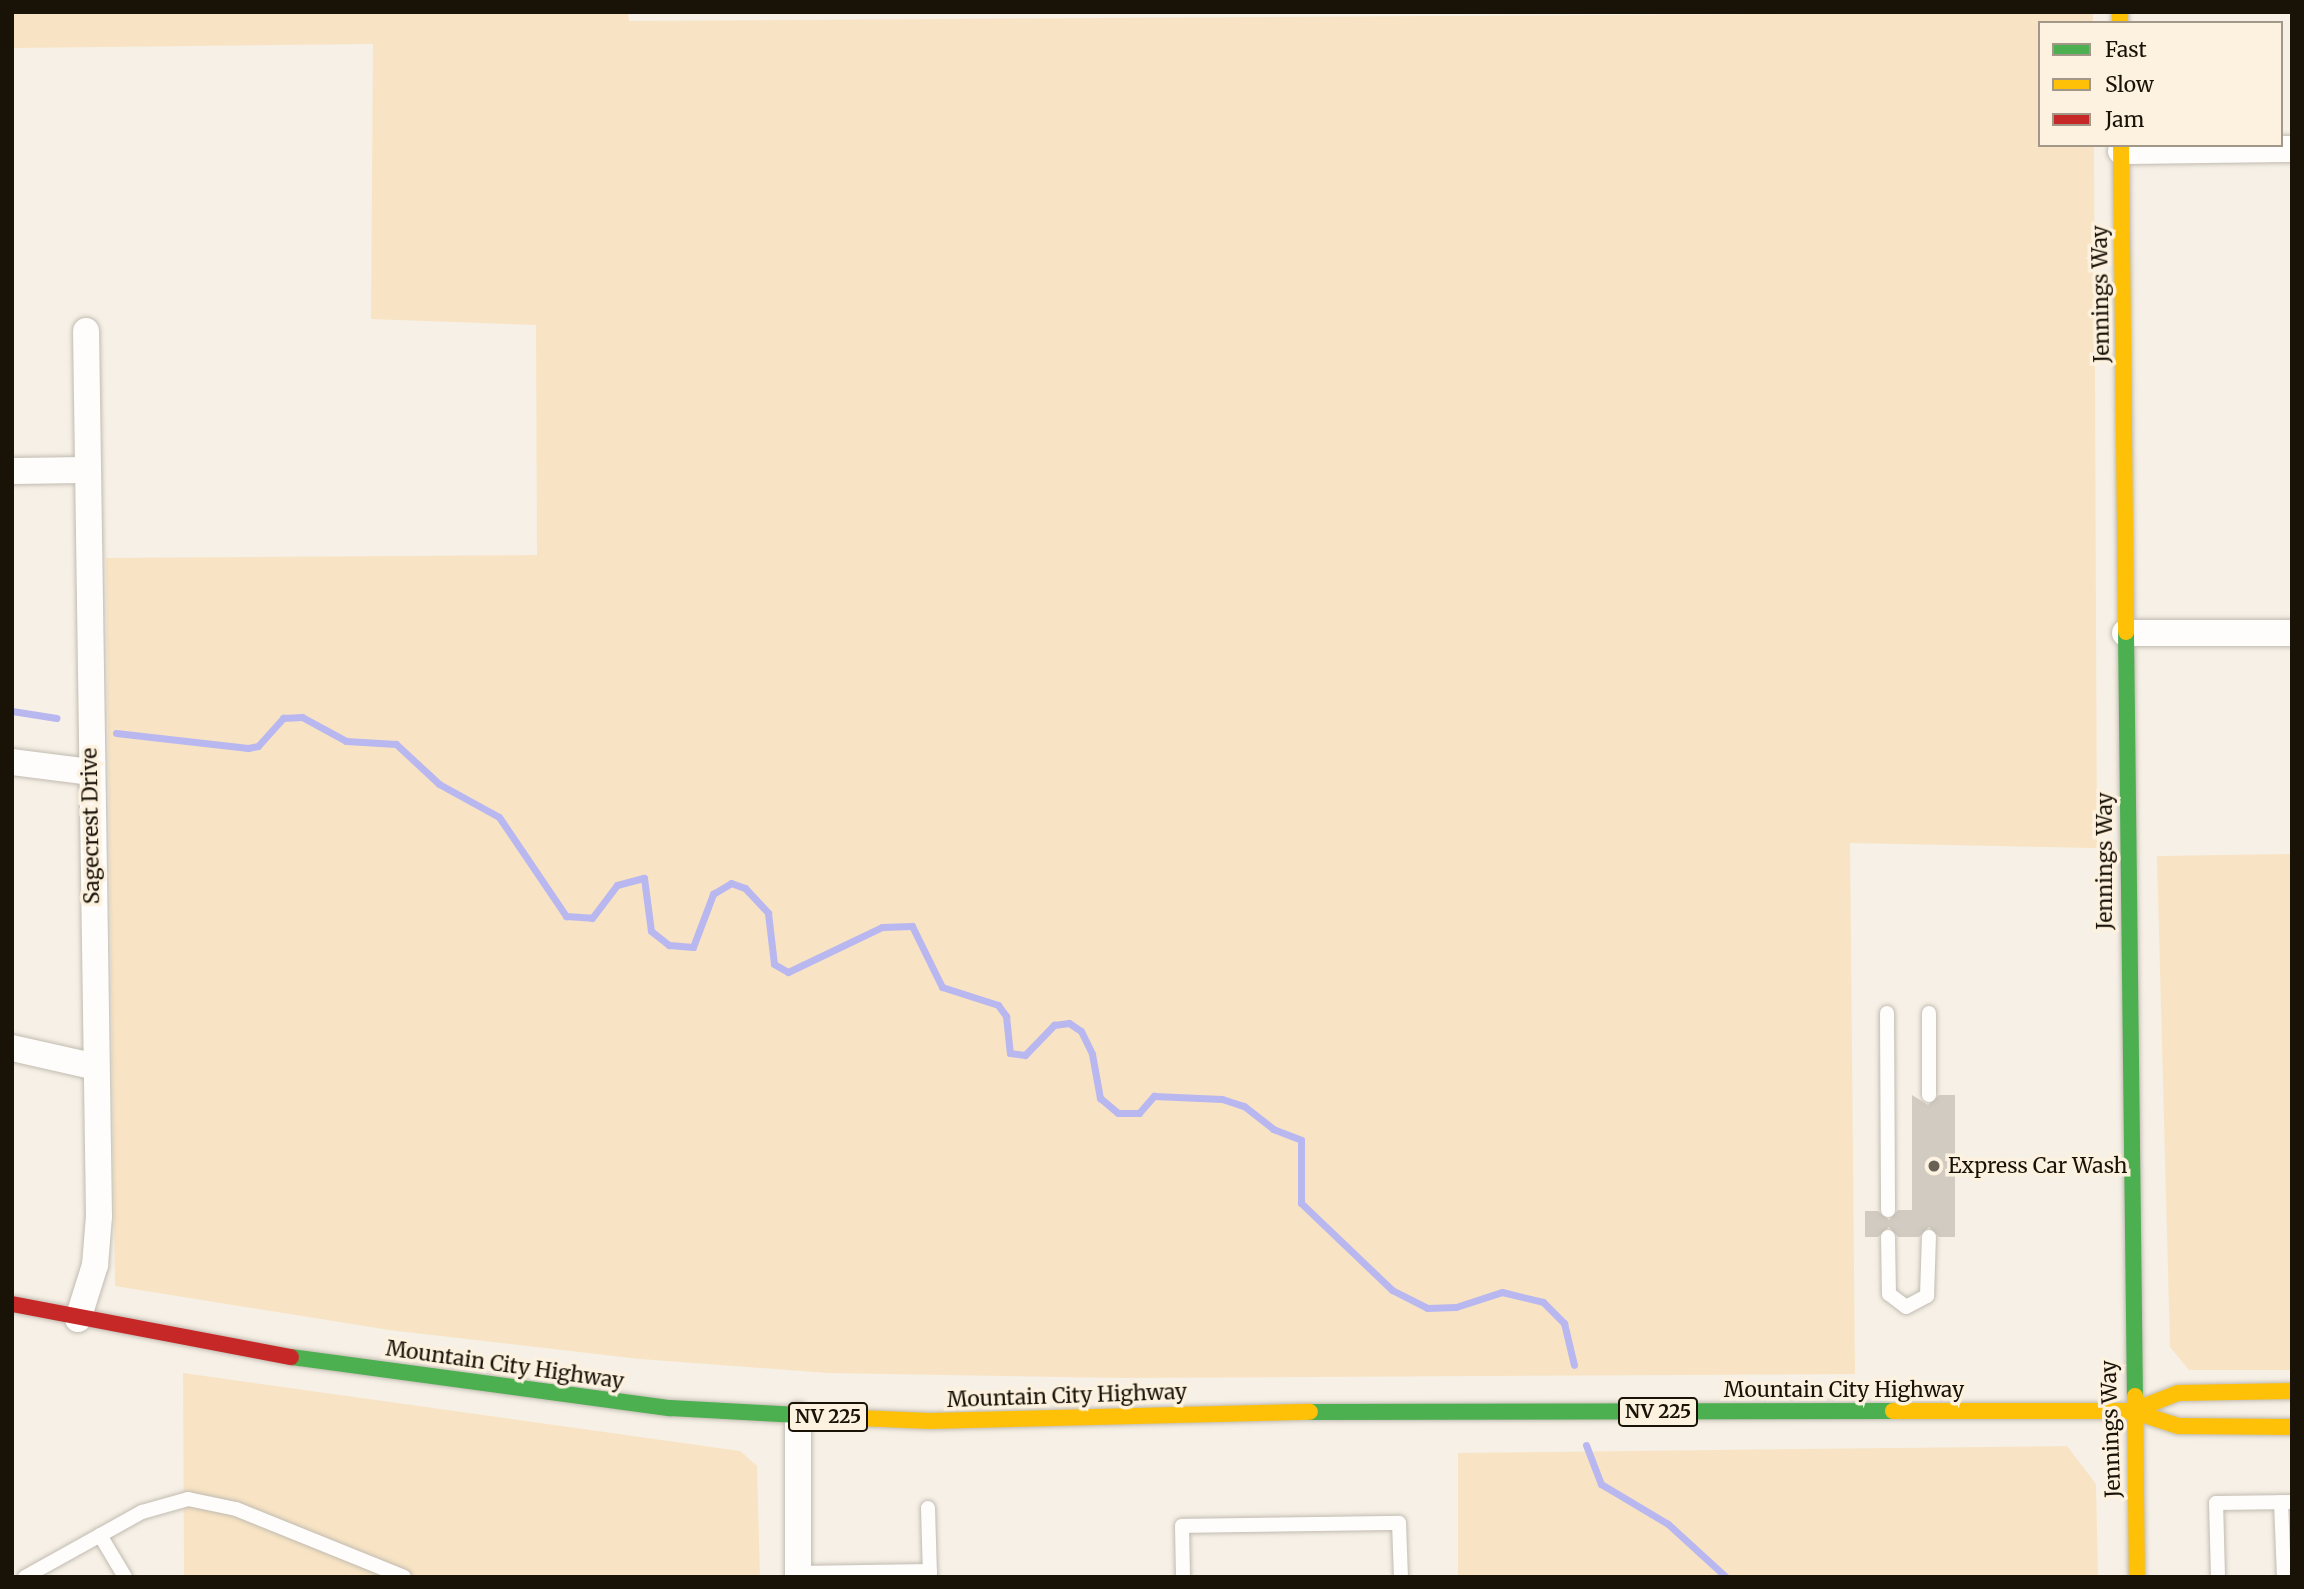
<!DOCTYPE html>
<style>
body{margin:0}
#map{position:relative;width:2304px;height:1589px;overflow:hidden;background:#f6f0e6;font-family:Merriweather,serif}
div>[style]{position:absolute}
.green>*{inset:0;background:#f8e4c4}
.stream>*{height:7px;margin:-3.5px;padding:0 3.5px;transform-origin:3.5px;border-radius:3.5px;background:#b9b7f0}
.building>*{inset:0;background:#d1cbc1}
.roads{filter:drop-shadow(0 0 2px #c1bbb1) drop-shadow(0 0 2px #c1bbb1)}
.lane>*{height:14px;margin:-7px;padding:0 7px;transform-origin:7px;border-radius:7px;background:#fefdfb}
.street>*{height:26px;margin:-13px;padding:0 13px;transform-origin:13px;border-radius:13px;background:#fefdfb}
.fast>*{height:16px;margin:-8px;padding:0 8px;transform-origin:8px;border-radius:8px;background:#4caf50}
.slow>*{height:16px;margin:-8px;padding:0 8px;transform-origin:8px;border-radius:8px;background:#ffc107}
.jam>*{height:16px;margin:-8px;padding:0 8px;transform-origin:8px;border-radius:8px;background:#c62828}
.dots>*{width:19px;height:19px;translate:-50% -50%;box-sizing:border-box;border:4px solid #fdf1df;border-radius:50%}
span{translate:-50% -50%;white-space:nowrap;text-align:center;line-height:1.15;-webkit-text-stroke:7px #fdf1df;paint-order:stroke}
.shield-label span{padding:2px 5px;background:#fdf1df;border:2px solid;border-radius:5px;-webkit-text-stroke-width:0}
.shield-label{font-size:19px;color:#191207;font-weight:700}
.street-label{font-size:21px;color:#191207}
.poi-label{font-size:21px;color:#191207}
.left{translate:0 -50%;text-align:left}
.frame{position:absolute;inset:0;border:14px solid #191207;pointer-events:none}
.legend{position:absolute;left:2038px;top:21px;width:245px;height:126px;box-sizing:border-box;background:#fdf1df;border:2px solid #a29889;margin:0;padding:9px 12px;list-style:none;font-size:21px;color:#191207}
.legend li{display:flex;align-items:center;gap:14px;height:35px}
.legend b{width:35px;border:2px solid #a29889}
</style>
<div id="map">
<div class="green">
<i style="clip-path:polygon(12px 12px,628px 12px,629px 21px,2093px 12px,2093px 23px,2040px 23px,2040px 145px,2094px 145px,2097px 848px,1850px 843px,1855px 1374px,1122px 1378px,828px 1373px,640px 1359px,389px 1330px,115px 1286px,106px 558px,537px 555px,536px 325px,371px 319px,373px 44px,12px 48px)"></i>
<i style="clip-path:polygon(2292px 854px,2292px 1370px,2189px 1370px,2170px 1347px,2157px 856px)"></i>
<i style="clip-path:polygon(183px 1373px,740px 1451px,757px 1466px,760px 1577px,184px 1577px)"></i>
<i style="clip-path:polygon(2067px 1446px,2096px 1484px,2098px 1577px,1458px 1577px,1458px 1453px)"></i>
</div>
<div class="stream">
<i style="left:12px;top:711px;width:45px;rotate:9deg"></i>
<i style="left:116px;top:733px;width:133px;rotate:6.5deg"></i>
<i style="left:248px;top:748px;width:10px;rotate:-11deg"></i>
<i style="left:258px;top:746px;width:38px;rotate:-48deg"></i>
<i style="left:283px;top:718px;width:19px;rotate:-3deg"></i>
<i style="left:302px;top:717px;width:50px;rotate:28.6deg"></i>
<i style="left:346px;top:741px;width:50px;rotate:3.4deg"></i>
<i style="left:396px;top:744px;width:59px;rotate:42.9deg"></i>
<i style="left:439px;top:784px;width:68px;rotate:28.8deg"></i>
<i style="left:499px;top:817px;width:120px;rotate:55.9deg"></i>
<i style="left:566px;top:916px;width:26px;rotate:4deg"></i>
<i style="left:592px;top:918px;width:41px;rotate:-52.9deg"></i>
<i style="left:617px;top:885px;width:28px;rotate:-15deg"></i>
<i style="left:644px;top:878px;width:53px;rotate:82.5deg"></i>
<i style="left:651px;top:931px;width:23px;rotate:38deg"></i>
<i style="left:669px;top:945px;width:24px;rotate:5deg"></i>
<i style="left:693px;top:947px;width:57px;rotate:-69.3deg"></i>
<i style="left:713px;top:894px;width:21px;rotate:-31deg"></i>
<i style="left:731px;top:883px;width:15px;rotate:20deg"></i>
<i style="left:745px;top:888px;width:34px;rotate:47deg"></i>
<i style="left:768px;top:913px;width:51px;rotate:83.3deg"></i>
<i style="left:774px;top:964px;width:16px;rotate:30deg"></i>
<i style="left:788px;top:972px;width:104px;rotate:-25.6deg"></i>
<i style="left:882px;top:927px;width:30px;rotate:-2deg"></i>
<i style="left:912px;top:926px;width:68px;rotate:63.8deg"></i>
<i style="left:942px;top:987px;width:59px;rotate:17.8deg"></i>
<i style="left:998px;top:1005px;width:14px;rotate:54deg"></i>
<i style="left:1006px;top:1016px;width:37px;rotate:84deg"></i>
<i style="left:1010px;top:1053px;width:15px;rotate:8deg"></i>
<i style="left:1025px;top:1055px;width:42px;rotate:-46deg"></i>
<i style="left:1054px;top:1025px;width:15px;rotate:-8deg"></i>
<i style="left:1069px;top:1023px;width:14px;rotate:34deg"></i>
<i style="left:1081px;top:1031px;width:25px;rotate:64deg"></i>
<i style="left:1092px;top:1054px;width:45px;rotate:79.7deg"></i>
<i style="left:1100px;top:1098px;width:23px;rotate:40deg"></i>
<i style="left:1118px;top:1113px;width:21px"></i>
<i style="left:1139px;top:1113px;width:23px;rotate:-49deg"></i>
<i style="left:1154px;top:1096px;width:68px;rotate:2.5deg"></i>
<i style="left:1222px;top:1099px;width:23px;rotate:18deg"></i>
<i style="left:1244px;top:1106px;width:37px;rotate:38deg"></i>
<i style="left:1273px;top:1129px;width:30px;rotate:21deg"></i>
<i style="left:1301px;top:1140px;width:63px;rotate:90deg"></i>
<i style="left:1301px;top:1203px;width:126px;rotate:43.7deg"></i>
<i style="left:1392px;top:1290px;width:39px;rotate:27deg"></i>
<i style="left:1427px;top:1308px;width:29px;rotate:-2deg"></i>
<i style="left:1456px;top:1307px;width:48px;rotate:-18.1deg"></i>
<i style="left:1502px;top:1292px;width:42px;rotate:13.7deg"></i>
<i style="left:1543px;top:1302px;width:30px;rotate:45deg"></i>
<i style="left:1564px;top:1323px;width:43px;rotate:76.6deg"></i>
<i style="left:1586px;top:1445px;width:42px;rotate:69deg"></i>
<i style="left:1601px;top:1484px;width:78px;rotate:30.8deg"></i>
<i style="left:1668px;top:1524px;width:79px;rotate:42.4deg"></i>
</div>
<div class="building">
<i style="clip-path:polygon(1912px 1095px,1928px 1105px,1939px 1095px,1955px 1095px,1955px 1237px,1939px 1237px,1929px 1227px,1919px 1237px,1898px 1237px,1889px 1227px,1878px 1237px,1865px 1237px,1865px 1211px,1878px 1211px,1889px 1220px,1898px 1210px,1912px 1210px)"></i>
</div>
<div class="roads">
<div class="lane">
<i style="left:1887px;top:1013px;width:197px;rotate:89.7deg"></i>
<i style="left:1929px;top:1095px;width:82px;rotate:-90deg"></i>
<i style="left:1888px;top:1237px;width:57px;rotate:89deg"></i>
<i style="left:1889px;top:1294px;width:21px;rotate:37deg"></i>
<i style="left:1906px;top:1307px;width:24px;rotate:-28deg"></i>
<i style="left:1927px;top:1296px;width:59px;rotate:-88.1deg"></i>
<i style="left:2281px;top:1502px;width:75px;rotate:87.7deg"></i>
<i style="left:928px;top:1508px;width:69px;rotate:88.3deg"></i>
<i style="left:100px;top:1535px;width:49px;rotate:59.2deg"></i>
<i style="left:798px;top:1573px;width:132px;rotate:-0.9deg"></i>
<i style="left:25px;top:1577px;width:134px;rotate:-29.1deg"></i>
<i style="left:142px;top:1512px;width:48px;rotate:-15.8deg"></i>
<i style="left:188px;top:1499px;width:49px;rotate:11.8deg"></i>
<i style="left:236px;top:1509px;width:181px;rotate:22deg"></i>
<i style="left:1183px;top:1577px;width:51px;rotate:-91.1deg"></i>
<i style="left:1182px;top:1526px;width:217px;rotate:-0.8deg"></i>
<i style="left:1399px;top:1523px;width:54px;rotate:87.9deg"></i>
<i style="left:2218px;top:1577px;width:74px;rotate:-91.5deg"></i>
<i style="left:2216px;top:1503px;width:76px;rotate:-0.8deg"></i>
</div>
<div class="street">
<i style="left:2121px;top:151px;width:171px;rotate:-0.7deg"></i>
<i style="left:12px;top:471px;width:75px;rotate:-0.8deg"></i>
<i style="left:2125px;top:633px;width:167px"></i>
<i style="left:12px;top:762px;width:79px;rotate:7.3deg"></i>
<i style="left:12px;top:1048px;width:86px;rotate:12.7deg"></i>
<i style="left:78px;top:1319px;width:57px;rotate:-72.5deg"></i>
<i style="left:95px;top:1265px;width:49px;rotate:-85.3deg"></i>
<i style="left:99px;top:1216px;width:885px;rotate:-90.84deg"></i>
<i style="left:798px;top:1577px;width:162px;rotate:-90deg"></i>
</div>
<div class="fast">
<i style="left:2126px;top:632px;width:764px;rotate:89.33deg"></i>
<i style="left:291px;top:1357px;width:382px;rotate:7.7deg"></i>
<i style="left:670px;top:1408px;width:165px;rotate:3.1deg"></i>
<i style="left:1310px;top:1412px;width:583px;rotate:-0.1deg"></i>
</div>
<div class="slow">
<i style="left:2120px;top:12px;width:11px;rotate:90deg"></i>
<i style="left:2121px;top:145px;width:487px;rotate:89.4deg"></i>
<i style="left:2135px;top:1396px;width:181px;rotate:89.4deg"></i>
<i style="left:1893px;top:1411px;width:239px"></i>
<i style="left:2132px;top:1411px;width:48px;rotate:18.1deg"></i>
<i style="left:2178px;top:1426px;width:114px;rotate:0.5deg"></i>
<i style="left:2132px;top:1411px;width:49px;rotate:-21.4deg"></i>
<i style="left:2178px;top:1393px;width:114px;rotate:-1deg"></i>
<i style="left:835px;top:1417px;width:95px;rotate:2.4deg"></i>
<i style="left:930px;top:1421px;width:380px;rotate:-1.4deg"></i>
</div>
<div class="jam">
<i style="left:12px;top:1304px;width:284px;rotate:10.8deg"></i>
</div>
</div>
<div class="dots">
<i style="left:1934px;top:1166px;background:#666055"></i>
</div>
<div class="shield-label">
<span style="left:1658px;top:1412px">NV 225</span>
<span style="left:828px;top:1417px">NV 225</span>
</div>
<div class="street-label">
<span style="left:2101px;top:294px;rotate:-91deg">Jennings Way</span>
<span style="left:91px;top:826px;rotate:-91deg">Sagecrest Drive</span>
<span style="left:2105px;top:861px;rotate:-90deg">Jennings Way</span>
<span style="left:505px;top:1365px;rotate:8deg">Mountain City Highway</span>
<span style="left:1844px;top:1390px">Mountain City Highway</span>
<span style="left:1067px;top:1396px;rotate:-2deg">Mountain City Highway</span>
<span style="left:2111px;top:1429px;rotate:-92deg">Jennings Way</span>
</div>
<div class="poi-label">
<span class="left" style="left:1948px;top:1166px">Express Car Wash</span>
</div>
<div class="frame"></div>
<ul class="legend">
<li><b style="height:9px;background:#4caf50"></b>Fast</li>
<li><b style="height:9px;background:#ffc107"></b>Slow</li>
<li><b style="height:9px;background:#c62828"></b>Jam</li>
</ul>
</div>
